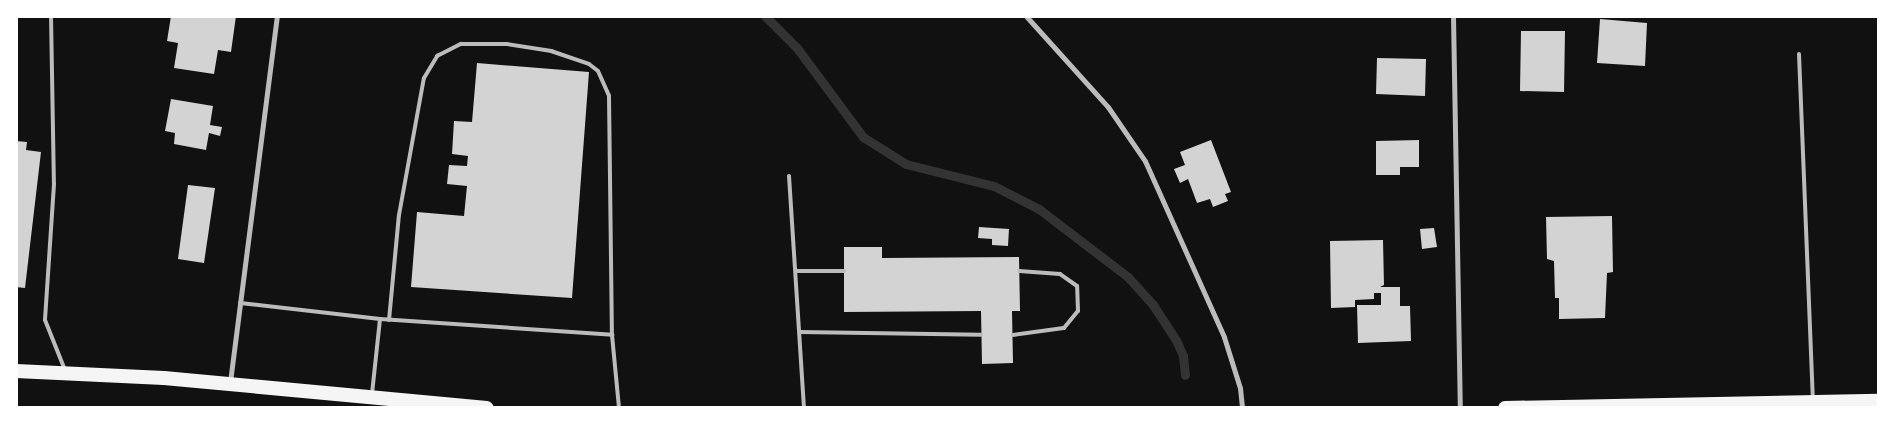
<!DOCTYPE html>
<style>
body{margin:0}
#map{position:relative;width:1895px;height:424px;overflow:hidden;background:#111;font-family:"Fira Sans Condensed",sans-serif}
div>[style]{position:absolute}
.stream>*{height:9px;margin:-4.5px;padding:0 4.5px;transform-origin:4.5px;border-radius:4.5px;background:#333}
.building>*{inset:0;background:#d3d3d3}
.service>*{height:4px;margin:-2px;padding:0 2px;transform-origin:2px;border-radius:2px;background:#bcbcbc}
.minor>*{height:5px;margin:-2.5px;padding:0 2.5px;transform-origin:2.5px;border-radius:2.5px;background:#bcbcbc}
.trunk>*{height:14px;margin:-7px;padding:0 7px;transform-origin:7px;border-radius:7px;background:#f5f5f5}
span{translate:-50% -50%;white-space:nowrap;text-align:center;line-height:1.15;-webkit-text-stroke:4px #fff;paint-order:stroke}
.frame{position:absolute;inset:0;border:18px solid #fff;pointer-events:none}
</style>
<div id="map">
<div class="stream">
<i style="left:765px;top:16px;width:45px;rotate:45deg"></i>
<i style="left:797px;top:48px;width:111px;rotate:53.4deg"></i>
<i style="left:863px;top:137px;width:51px;rotate:32.1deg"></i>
<i style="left:906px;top:164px;width:91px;rotate:14deg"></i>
<i style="left:994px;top:186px;width:51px;rotate:27.1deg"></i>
<i style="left:1039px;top:209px;width:112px;rotate:37.4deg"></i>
<i style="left:1128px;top:277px;width:38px;rotate:48deg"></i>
<i style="left:1153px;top:305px;width:42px;rotate:56.7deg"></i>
<i style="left:1176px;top:340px;width:17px;rotate:66deg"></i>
<i style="left:1183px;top:356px;width:19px;rotate:84deg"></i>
</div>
<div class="building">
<i style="clip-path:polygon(171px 16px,236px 16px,231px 52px,218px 50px,214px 74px,174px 68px,178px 43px,167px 41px)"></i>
<i style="clip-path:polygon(1600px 19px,1647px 23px,1645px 66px,1597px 63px)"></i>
<i style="clip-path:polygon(1521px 31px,1565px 31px,1564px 92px,1520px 91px)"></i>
<i style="clip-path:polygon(1377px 58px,1426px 59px,1425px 96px,1376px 94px)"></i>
<i style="clip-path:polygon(477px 63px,589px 72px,572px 298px,411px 287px,417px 212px,464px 216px,467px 186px,447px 184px,449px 165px,467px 166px,468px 156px,452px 154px,454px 121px,472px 122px)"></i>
<i style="clip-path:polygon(171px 99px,213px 106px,210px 125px,222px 127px,220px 136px,209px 133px,206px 150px,174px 144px,175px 133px,165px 131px)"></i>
<i style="clip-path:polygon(1211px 140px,1231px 192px,1225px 194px,1228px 201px,1213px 207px,1210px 199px,1197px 203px,1188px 179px,1180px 183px,1174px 169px,1185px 165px,1180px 152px)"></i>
<i style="clip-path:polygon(1419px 140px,1419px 167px,1400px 167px,1400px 175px,1376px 175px,1376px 141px)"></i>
<i style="clip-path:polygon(16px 141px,27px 142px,26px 150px,41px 152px,25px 288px,16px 287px)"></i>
<i style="clip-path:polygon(188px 185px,215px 188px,204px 263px,178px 259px)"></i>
<i style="clip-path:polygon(1612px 216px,1613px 272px,1607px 273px,1605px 318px,1559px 319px,1559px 298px,1555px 298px,1554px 261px,1547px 259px,1546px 217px)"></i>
<i style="clip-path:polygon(979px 227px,1009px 229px,1008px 246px,992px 245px,992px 239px,978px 238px)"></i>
<i style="clip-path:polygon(1434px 228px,1437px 247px,1422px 249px,1420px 229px)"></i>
<i style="clip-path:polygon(1383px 240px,1384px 285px,1380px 287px,1400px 287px,1400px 306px,1410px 306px,1411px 341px,1358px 343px,1357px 305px,1381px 305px,1381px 293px,1374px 293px,1374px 299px,1355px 300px,1355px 307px,1331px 308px,1330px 241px)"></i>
<i style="clip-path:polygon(844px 247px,882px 247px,882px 258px,1019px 257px,1020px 311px,1012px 311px,1013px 363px,982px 364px,981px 311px,844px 312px)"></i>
</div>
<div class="service">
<i style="left:51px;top:16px;width:168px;rotate:89deg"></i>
<i style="left:54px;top:184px;width:136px;rotate:93.8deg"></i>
<i style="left:45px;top:320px;width:54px;rotate:68.2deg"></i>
<i style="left:1799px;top:54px;width:346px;rotate:87.7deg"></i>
<i style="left:789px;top:176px;width:232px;rotate:86.3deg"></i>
<i style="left:796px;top:271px;width:48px"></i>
<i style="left:240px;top:303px;width:141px;rotate:6.5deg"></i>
<i style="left:380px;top:319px;width:75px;rotate:96.1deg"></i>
<i style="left:380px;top:319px;width:233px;rotate:3.9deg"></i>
<i style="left:612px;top:335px;width:73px;rotate:84.5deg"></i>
<i style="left:389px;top:320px;width:105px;rotate:-84.6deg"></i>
<i style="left:399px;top:215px;width:139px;rotate:-79.7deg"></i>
<i style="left:424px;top:78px;width:26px;rotate:-59deg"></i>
<i style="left:437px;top:56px;width:27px;rotate:-27deg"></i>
<i style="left:461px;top:44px;width:46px"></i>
<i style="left:507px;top:44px;width:45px;rotate:9deg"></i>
<i style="left:551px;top:51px;width:40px;rotate:18.9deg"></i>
<i style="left:589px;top:64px;width:11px;rotate:38deg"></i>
<i style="left:598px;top:71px;width:27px;rotate:66deg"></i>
<i style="left:609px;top:96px;width:239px;rotate:89.3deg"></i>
<i style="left:800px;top:332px;width:181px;rotate:0.9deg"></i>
<i style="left:1013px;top:335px;width:51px;rotate:-7.8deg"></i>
<i style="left:1064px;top:328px;width:22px;rotate:-51deg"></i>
<i style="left:1078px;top:311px;width:25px;rotate:-92deg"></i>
<i style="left:1077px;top:286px;width:21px;rotate:-145deg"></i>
<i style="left:1060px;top:274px;width:41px;rotate:-175.8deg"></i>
</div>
<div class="minor">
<i style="left:1026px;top:16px;width:122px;rotate:48deg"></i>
<i style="left:1108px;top:107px;width:65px;rotate:55.6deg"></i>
<i style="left:1145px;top:161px;width:193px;rotate:65.8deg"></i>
<i style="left:1224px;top:337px;width:53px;rotate:72.6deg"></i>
<i style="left:1240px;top:388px;width:20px;rotate:84deg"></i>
<i style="left:1453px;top:16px;width:392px;rotate:89deg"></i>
<i style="left:230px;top:382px;width:369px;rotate:-82.7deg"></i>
</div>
<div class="trunk">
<i style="left:16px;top:371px;width:148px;rotate:2.7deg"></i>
<i style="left:164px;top:378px;width:324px;rotate:5.3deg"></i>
<i style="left:1505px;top:408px;width:374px;rotate:-1.1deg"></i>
</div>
<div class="frame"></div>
</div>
